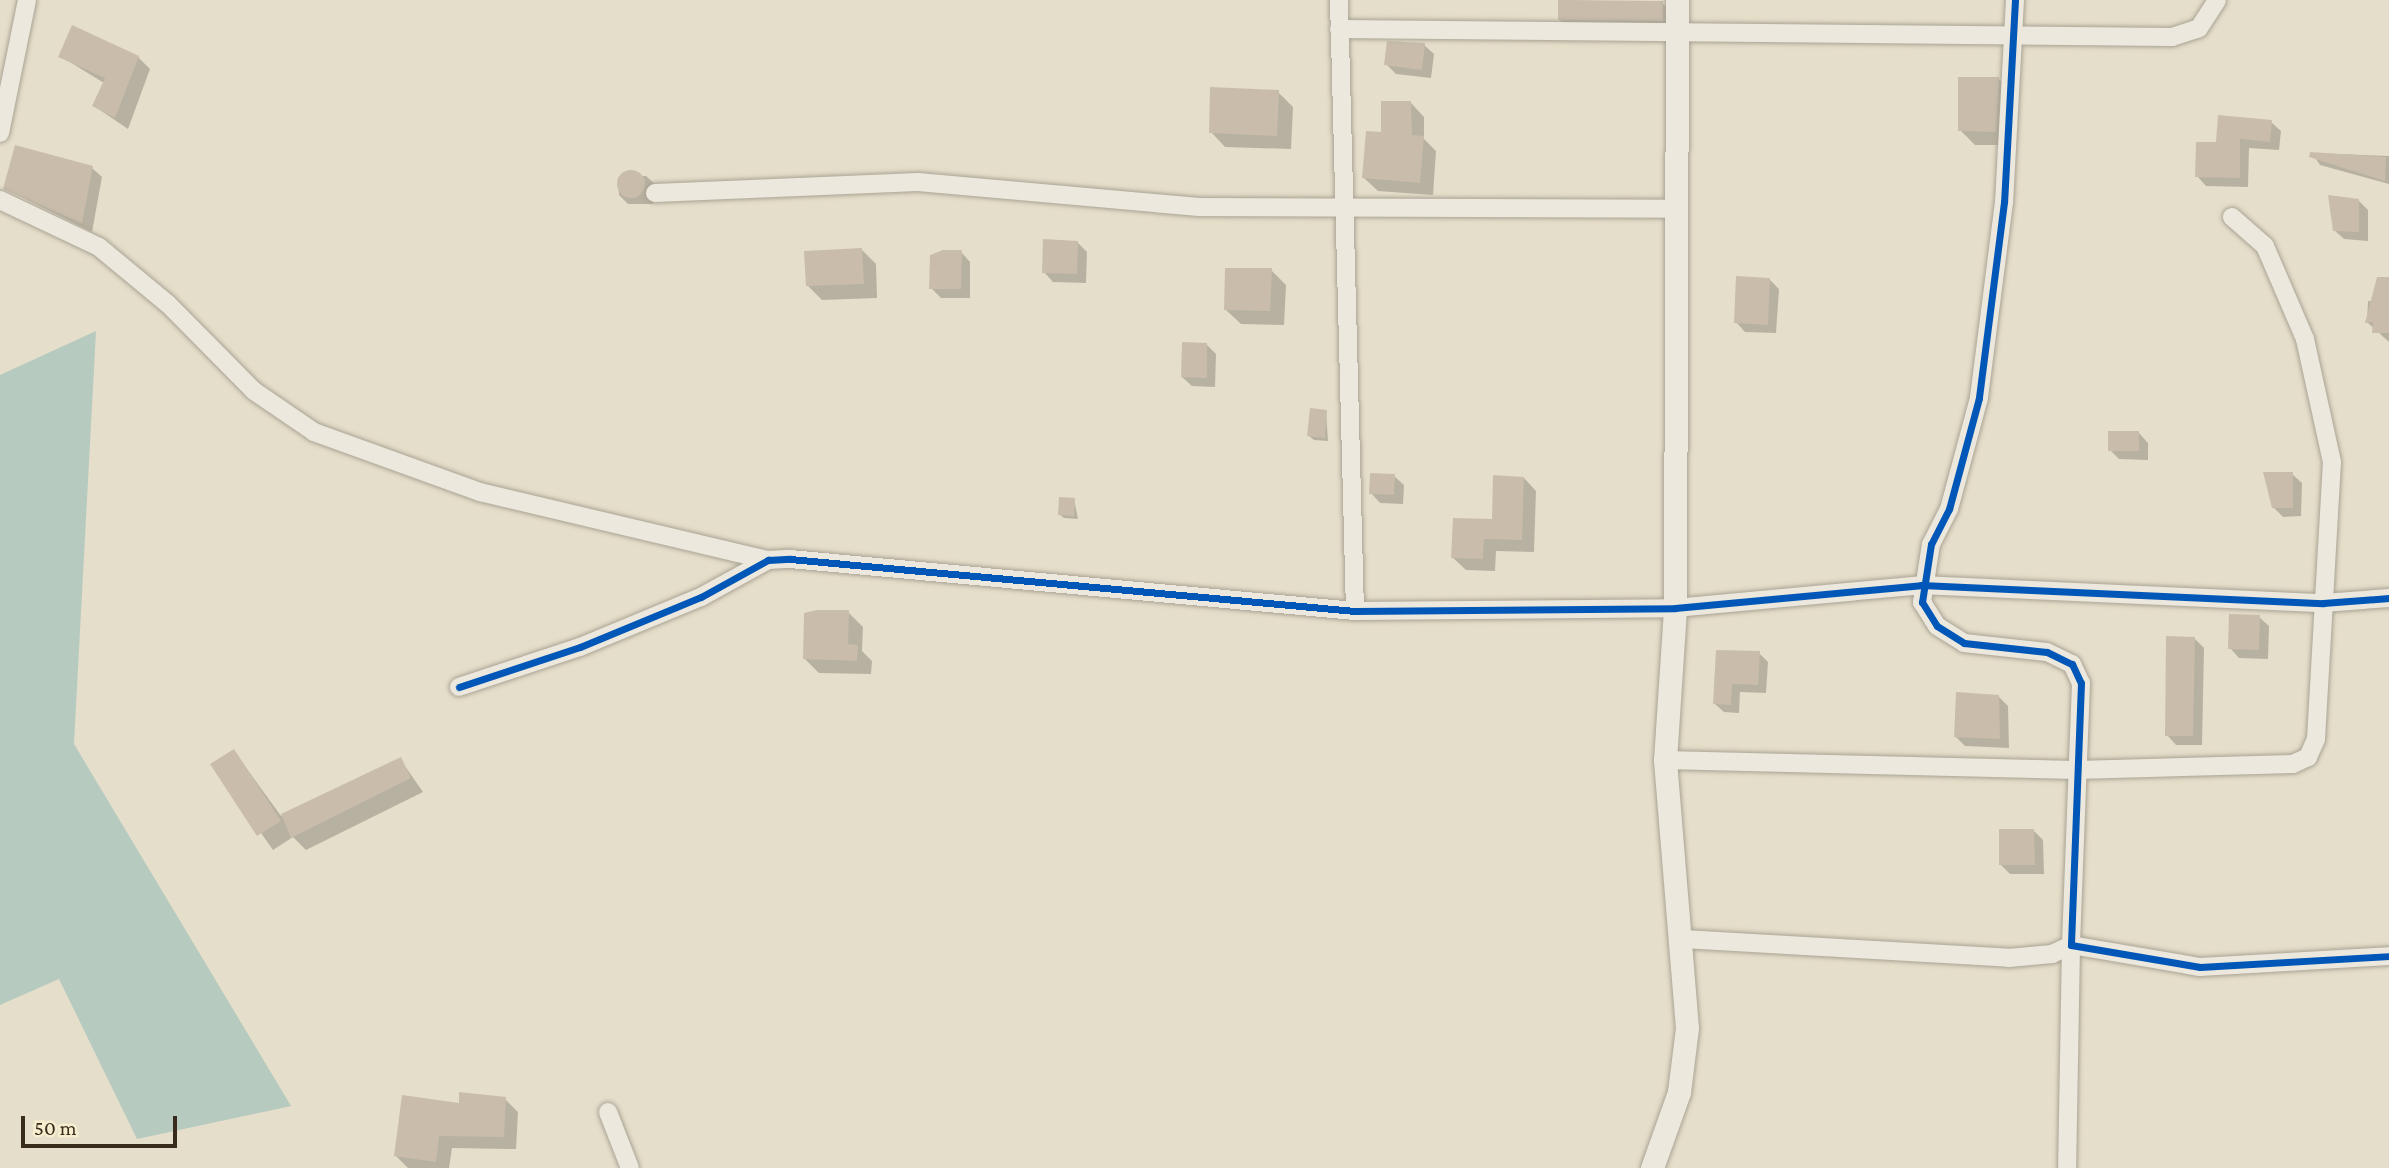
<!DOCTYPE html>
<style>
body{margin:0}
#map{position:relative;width:2389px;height:1168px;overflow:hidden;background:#e5deca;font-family:"Crimson Pro",serif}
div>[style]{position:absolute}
.water>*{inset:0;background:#b7cabf}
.shadow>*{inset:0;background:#0003}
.building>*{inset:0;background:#c9bcab}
.round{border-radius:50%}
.roads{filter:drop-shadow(0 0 2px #aaa394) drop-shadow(0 0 2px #aaa394)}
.minor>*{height:18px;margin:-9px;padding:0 9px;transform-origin:9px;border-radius:9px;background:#ece8dd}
.tertiary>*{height:23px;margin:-11.5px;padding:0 11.5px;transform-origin:11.5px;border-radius:11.5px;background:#ece8dd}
.cycleway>*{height:7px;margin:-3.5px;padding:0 3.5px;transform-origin:3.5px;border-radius:3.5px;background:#0057b8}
span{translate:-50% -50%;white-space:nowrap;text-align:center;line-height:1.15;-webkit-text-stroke:5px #f7eecf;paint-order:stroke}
.scale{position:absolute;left:21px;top:1116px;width:156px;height:32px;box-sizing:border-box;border:4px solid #382b1c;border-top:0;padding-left:9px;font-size:21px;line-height:24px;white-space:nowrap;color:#382b1c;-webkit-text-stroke:5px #f7eecf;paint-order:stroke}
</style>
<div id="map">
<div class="water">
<i style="clip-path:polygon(96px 331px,74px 744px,291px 1106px,137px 1139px,59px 979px,0 1005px,0 375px)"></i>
</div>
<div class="shadow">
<i style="clip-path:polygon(1559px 0,1662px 3px,1675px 15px,1675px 33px,1572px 32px,1559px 19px)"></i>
<i style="clip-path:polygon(1424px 45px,1434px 54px,1431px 78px,1396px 74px,1386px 64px)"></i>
<i style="clip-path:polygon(60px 56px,138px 57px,150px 69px,128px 129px,94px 106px,104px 83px)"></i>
<i style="clip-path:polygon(1999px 79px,2013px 94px,2010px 145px,1975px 145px,1960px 130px)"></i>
<i style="clip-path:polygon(1278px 92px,1293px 107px,1291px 149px,1225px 147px,1211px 132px)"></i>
<i style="clip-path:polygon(1411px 103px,1424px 117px,1424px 139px,1436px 151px,1433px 195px,1378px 191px,1364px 178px,1383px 134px)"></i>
<i style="clip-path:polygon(2271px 122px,2281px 131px,2279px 150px,2249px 148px,2248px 187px,2206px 186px,2197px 176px,2217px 144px)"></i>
<i style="clip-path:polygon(2312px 153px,2389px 156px,2389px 184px,2320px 165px)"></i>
<i style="clip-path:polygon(92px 168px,102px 177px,92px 232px,5px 189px)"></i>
<i style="clip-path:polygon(646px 176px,656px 185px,653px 204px,628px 204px,619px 195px,618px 177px)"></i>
<i style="clip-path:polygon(2358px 200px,2368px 210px,2368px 241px,2344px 239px,2334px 230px)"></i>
<i style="clip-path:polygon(1077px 242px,1087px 252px,1086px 283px,1053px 282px,1044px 272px)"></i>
<i style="clip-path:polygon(861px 249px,876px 264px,877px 298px,822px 300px,808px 286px)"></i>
<i style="clip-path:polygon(961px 252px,970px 262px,970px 298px,941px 298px,931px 288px)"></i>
<i style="clip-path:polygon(1271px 270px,1286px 285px,1284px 325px,1241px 324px,1226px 310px)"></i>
<i style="clip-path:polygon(1769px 279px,1779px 289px,1776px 333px,1745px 332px,1736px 322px)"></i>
<i style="clip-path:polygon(2368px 301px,2389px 303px,2389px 342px,2367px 322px)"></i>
<i style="clip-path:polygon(1207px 345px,1216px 354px,1215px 387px,1192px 386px,1182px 377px)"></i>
<i style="clip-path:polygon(1326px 412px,1328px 441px,1314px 440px,1309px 436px)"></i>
<i style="clip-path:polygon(2139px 433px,2148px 443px,2148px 460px,2119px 459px,2110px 450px)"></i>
<i style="clip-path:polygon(2292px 474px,2302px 483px,2301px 516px,2283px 517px,2273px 507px)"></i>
<i style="clip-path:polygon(1394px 476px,1404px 485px,1403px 504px,1380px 503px,1371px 493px)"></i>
<i style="clip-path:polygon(1524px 478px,1536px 491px,1534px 552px,1496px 551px,1495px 571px,1466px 570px,1453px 558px,1493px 521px)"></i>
<i style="clip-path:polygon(1074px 499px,1078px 519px,1064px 518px,1059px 514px)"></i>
<i style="clip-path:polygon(848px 612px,863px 627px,862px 651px,872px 661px,871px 674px,819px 673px,805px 659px)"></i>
<i style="clip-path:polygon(2259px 617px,2269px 626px,2268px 659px,2239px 658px,2230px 648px)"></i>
<i style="clip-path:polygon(2194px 638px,2204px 648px,2202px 745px,2176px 745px,2167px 735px)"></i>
<i style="clip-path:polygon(1717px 651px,1759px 653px,1768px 662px,1766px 693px,1740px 692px,1739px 713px,1724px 712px,1715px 704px)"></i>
<i style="clip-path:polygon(1998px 696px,2008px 706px,2009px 748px,1965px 746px,1956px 737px)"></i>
<i style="clip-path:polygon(234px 751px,281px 816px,400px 759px,423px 792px,306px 850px,293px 837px,273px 850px,213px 765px)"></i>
<i style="clip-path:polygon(2034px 831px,2043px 840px,2044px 874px,2010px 874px,2001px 865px)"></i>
<i style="clip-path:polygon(505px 1099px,518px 1112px,516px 1149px,452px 1148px,449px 1168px,408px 1168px,395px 1155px,461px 1105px)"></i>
</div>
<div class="building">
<i style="clip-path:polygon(1558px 0,1663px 1px,1663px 21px,1558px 20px)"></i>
<i style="clip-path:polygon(72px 25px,139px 56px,115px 118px,92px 106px,105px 78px,58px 57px)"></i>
<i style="clip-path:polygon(1387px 41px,1425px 43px,1422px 70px,1384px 65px)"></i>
<i style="clip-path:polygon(1958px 77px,1999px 77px,1996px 132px,1958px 131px)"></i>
<i style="clip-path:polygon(1210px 87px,1279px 90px,1277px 136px,1209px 133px)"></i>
<i style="clip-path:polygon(1381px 101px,1411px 101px,1412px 135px,1424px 136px,1420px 183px,1362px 178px,1366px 131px,1381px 132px)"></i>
<i style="clip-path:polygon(2218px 115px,2272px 120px,2270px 142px,2240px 139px,2240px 178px,2195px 177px,2196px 142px,2216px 142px)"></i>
<i style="clip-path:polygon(15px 145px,93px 166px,82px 223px,3px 189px)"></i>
<i style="clip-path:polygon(2310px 152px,2386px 157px,2385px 181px,2309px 157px)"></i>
<i class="round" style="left:617px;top:170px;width:28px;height:28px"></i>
<i style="clip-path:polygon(2328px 195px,2359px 199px,2359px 232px,2333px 231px)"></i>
<i style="clip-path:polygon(1043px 239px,1078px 241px,1077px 274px,1042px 273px)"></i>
<i style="clip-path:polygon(862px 248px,864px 284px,806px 286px,804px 251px)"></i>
<i style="clip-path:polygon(943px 250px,962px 250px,961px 289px,929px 289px,930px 255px)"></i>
<i style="clip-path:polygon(1225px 268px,1272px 268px,1270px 311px,1224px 310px)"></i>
<i style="clip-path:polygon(1736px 276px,1770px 278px,1768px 325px,1734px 323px)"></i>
<i style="clip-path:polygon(2377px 277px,2389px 277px,2389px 333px,2372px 333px,2373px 322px,2365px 323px)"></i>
<i style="clip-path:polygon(1182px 342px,1207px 343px,1207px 378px,1181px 377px)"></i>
<i style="clip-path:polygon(1310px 408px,1327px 410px,1325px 438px,1307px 436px)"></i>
<i style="clip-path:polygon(2108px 431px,2139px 431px,2139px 451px,2108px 451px)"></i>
<i style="clip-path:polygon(2263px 472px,2293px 472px,2293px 508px,2272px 508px)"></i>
<i style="clip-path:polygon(1370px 473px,1395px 474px,1394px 495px,1369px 494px)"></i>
<i style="clip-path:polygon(1493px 475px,1524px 477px,1522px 540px,1484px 539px,1483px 559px,1451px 558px,1453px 518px,1492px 519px)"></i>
<i style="clip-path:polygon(1059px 497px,1075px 498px,1074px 516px,1058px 515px)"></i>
<i style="clip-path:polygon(817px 610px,849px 610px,848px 644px,858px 645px,857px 661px,803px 659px,804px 613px)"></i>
<i style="clip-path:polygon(2229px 614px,2260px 615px,2259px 650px,2228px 649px)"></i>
<i style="clip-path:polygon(2166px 636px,2195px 637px,2193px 736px,2165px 736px)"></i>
<i style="clip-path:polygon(1716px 650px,1760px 651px,1758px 685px,1732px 684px,1731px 705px,1713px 704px)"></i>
<i style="clip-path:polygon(1956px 692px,1999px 695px,2000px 739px,1954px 737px)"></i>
<i style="clip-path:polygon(234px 749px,281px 821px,257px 836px,210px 764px)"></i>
<i style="clip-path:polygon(401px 757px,411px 778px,291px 838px,281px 814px)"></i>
<i style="clip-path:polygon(1999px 829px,2034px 829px,2035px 865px,1999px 865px)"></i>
<i style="clip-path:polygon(459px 1092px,506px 1097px,504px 1137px,439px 1136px,436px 1162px,394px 1156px,402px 1095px,459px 1103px)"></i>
</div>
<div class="roads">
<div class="minor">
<i style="left:1339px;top:0;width:611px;rotate:88.5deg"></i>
<i style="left:2015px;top:0;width:202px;rotate:93.1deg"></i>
<i style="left:2004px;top:202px;width:198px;rotate:97.3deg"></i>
<i style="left:1979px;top:398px;width:115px;rotate:105.1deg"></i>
<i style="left:1949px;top:509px;width:39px;rotate:117deg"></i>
<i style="left:1931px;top:544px;width:59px;rotate:98.8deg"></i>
<i style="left:1922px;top:602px;width:28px;rotate:58deg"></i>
<i style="left:1937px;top:626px;width:32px;rotate:32deg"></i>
<i style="left:1964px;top:643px;width:83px;rotate:6.2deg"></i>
<i style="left:2047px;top:652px;width:28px;rotate:26deg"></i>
<i style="left:2072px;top:664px;width:21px;rotate:65deg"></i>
<i style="left:2081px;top:683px;width:262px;rotate:92.2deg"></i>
<i style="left:2071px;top:945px;width:131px;rotate:9.7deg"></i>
<i style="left:2200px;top:967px;width:189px;rotate:-3.3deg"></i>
<i style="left:1339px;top:29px;width:833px;rotate:0.55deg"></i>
<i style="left:2172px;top:37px;width:28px;rotate:-18deg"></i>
<i style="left:2199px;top:28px;width:33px;rotate:-57deg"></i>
<i style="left:0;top:133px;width:136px;rotate:-78.5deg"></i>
<i style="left:655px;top:193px;width:263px;rotate:-2.4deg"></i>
<i style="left:918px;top:182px;width:282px;rotate:5.1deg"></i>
<i style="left:1199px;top:207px;width:475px;rotate:0.2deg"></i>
<i style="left:0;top:200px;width:110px;rotate:25.4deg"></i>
<i style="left:99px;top:247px;width:89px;rotate:39.6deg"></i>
<i style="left:168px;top:304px;width:122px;rotate:45.3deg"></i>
<i style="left:254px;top:391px;width:73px;rotate:34.3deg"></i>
<i style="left:314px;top:432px;width:177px;rotate:19.9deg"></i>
<i style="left:480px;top:492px;width:296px;rotate:13.3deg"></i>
<i style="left:459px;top:687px;width:127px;rotate:-18.3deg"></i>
<i style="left:580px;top:647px;width:131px;rotate:-22.5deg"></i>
<i style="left:701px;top:597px;width:77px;rotate:-28.9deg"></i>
<i style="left:768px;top:560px;width:22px;rotate:-3deg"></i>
<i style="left:790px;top:559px;width:567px;rotate:5.26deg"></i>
<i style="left:1355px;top:611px;width:320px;rotate:-0.5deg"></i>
<i style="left:1675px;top:608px;width:247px;rotate:-5.3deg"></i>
<i style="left:1921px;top:585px;width:402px;rotate:2.6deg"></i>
<i style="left:2323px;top:603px;width:66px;rotate:-4.3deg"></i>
<i style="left:1665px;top:760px;width:411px;rotate:1.4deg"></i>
<i style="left:2076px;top:770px;width:217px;rotate:-1.6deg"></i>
<i style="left:2293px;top:764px;width:17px;rotate:-25deg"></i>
<i style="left:2308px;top:757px;width:20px;rotate:-66deg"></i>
<i style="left:2316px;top:739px;width:277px;rotate:-86.7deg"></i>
<i style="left:2332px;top:462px;width:126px;rotate:-102.4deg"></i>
<i style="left:2305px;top:339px;width:101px;rotate:-113.3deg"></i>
<i style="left:2265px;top:246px;width:44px;rotate:-138.7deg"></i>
<i style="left:1683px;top:939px;width:327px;rotate:3.3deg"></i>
<i style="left:2009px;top:958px;width:43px;rotate:-5.3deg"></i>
<i style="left:2052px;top:954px;width:21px;rotate:-25deg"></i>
<i style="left:2071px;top:945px;width:223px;rotate:91deg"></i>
<i style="left:608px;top:1112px;width:60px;rotate:68.6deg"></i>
</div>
<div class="tertiary">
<i style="left:1652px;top:1168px;width:81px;rotate:-70.4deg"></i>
<i style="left:1679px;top:1092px;width:64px;rotate:-82.9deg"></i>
<i style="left:1687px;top:1028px;width:269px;rotate:-94.7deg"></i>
<i style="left:1665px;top:760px;width:152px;rotate:-86.2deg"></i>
<i style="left:1675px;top:608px;width:608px;rotate:-89.81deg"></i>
</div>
</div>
<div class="cycleway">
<i style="left:2015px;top:0;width:202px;rotate:93.1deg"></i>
<i style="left:2004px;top:202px;width:198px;rotate:97.3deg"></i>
<i style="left:1979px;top:398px;width:115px;rotate:105.1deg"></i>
<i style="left:1949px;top:509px;width:39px;rotate:117deg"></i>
<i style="left:1931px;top:544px;width:59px;rotate:98.8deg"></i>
<i style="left:1922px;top:602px;width:28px;rotate:58deg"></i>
<i style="left:1937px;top:626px;width:32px;rotate:32deg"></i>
<i style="left:1964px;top:643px;width:83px;rotate:6.2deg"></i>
<i style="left:2047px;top:652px;width:28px;rotate:26deg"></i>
<i style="left:2072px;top:664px;width:21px;rotate:65deg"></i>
<i style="left:2081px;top:683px;width:262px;rotate:92.2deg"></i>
<i style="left:2071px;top:945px;width:131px;rotate:9.7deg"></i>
<i style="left:2200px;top:967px;width:189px;rotate:-3.3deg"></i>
<i style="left:459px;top:687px;width:127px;rotate:-18.3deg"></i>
<i style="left:580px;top:647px;width:131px;rotate:-22.5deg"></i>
<i style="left:701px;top:597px;width:77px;rotate:-28.9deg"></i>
<i style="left:768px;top:560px;width:22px;rotate:-3deg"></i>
<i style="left:790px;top:559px;width:567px;rotate:5.26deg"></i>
<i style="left:1355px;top:611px;width:320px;rotate:-0.5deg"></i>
<i style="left:1675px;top:608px;width:247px;rotate:-5.3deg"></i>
<i style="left:1921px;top:585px;width:402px;rotate:2.6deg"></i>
<i style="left:2323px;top:603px;width:66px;rotate:-4.3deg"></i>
</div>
<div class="scale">50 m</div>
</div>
